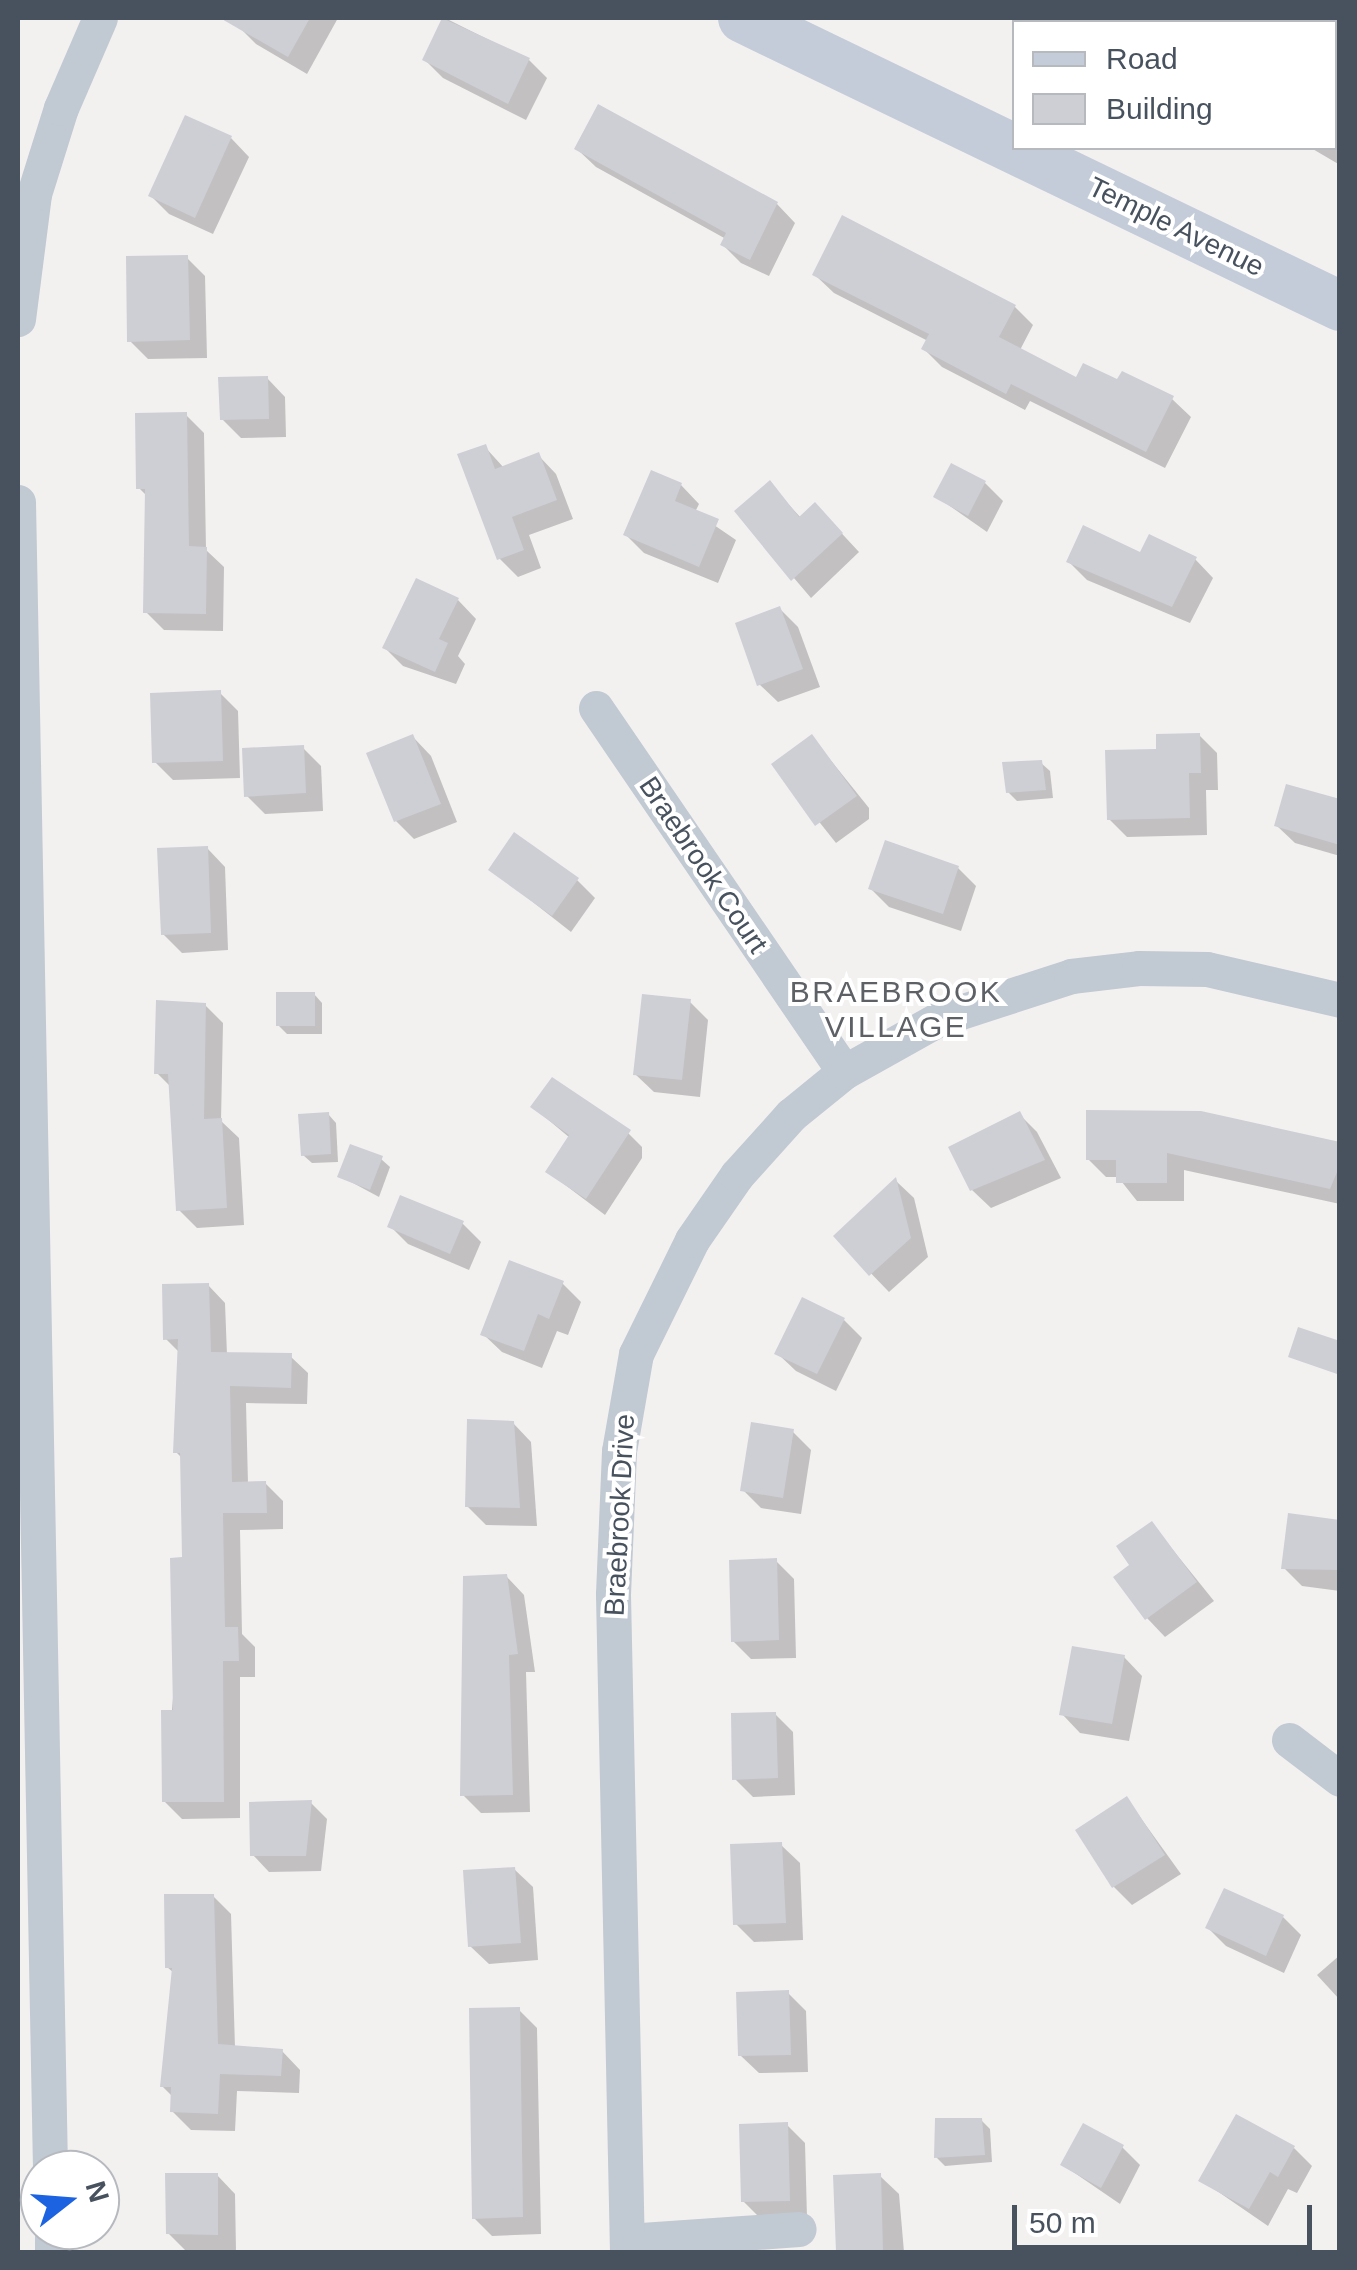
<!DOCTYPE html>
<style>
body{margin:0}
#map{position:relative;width:1357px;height:2270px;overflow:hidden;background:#f3f0f0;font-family:Helvetica,sans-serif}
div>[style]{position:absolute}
.shadow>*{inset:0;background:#0003}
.building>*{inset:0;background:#cdcfd5}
.street>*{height:35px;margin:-17.5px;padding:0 17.5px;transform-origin:17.5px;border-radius:17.5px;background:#c1c9d2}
.secondary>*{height:50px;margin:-25px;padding:0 25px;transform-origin:25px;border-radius:25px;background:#c3ccd8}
span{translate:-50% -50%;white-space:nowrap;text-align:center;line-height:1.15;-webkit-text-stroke:8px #fff;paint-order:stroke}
.street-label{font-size:28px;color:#48525e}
.neighbourhood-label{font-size:30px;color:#5d6065;letter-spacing:2.5px}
.frame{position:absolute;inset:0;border:20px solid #48525e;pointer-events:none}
.legend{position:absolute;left:1012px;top:20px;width:325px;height:130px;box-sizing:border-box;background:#fff;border:2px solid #b6babf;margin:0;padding:12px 18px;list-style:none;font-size:30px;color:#48525e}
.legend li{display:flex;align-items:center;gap:20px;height:50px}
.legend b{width:50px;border:2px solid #b6babf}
.north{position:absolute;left:20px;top:2150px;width:100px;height:100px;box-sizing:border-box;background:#fff;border:2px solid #b6babf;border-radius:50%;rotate:73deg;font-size:28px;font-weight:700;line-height:40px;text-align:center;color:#48525e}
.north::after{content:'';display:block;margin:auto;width:35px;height:45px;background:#1c63e1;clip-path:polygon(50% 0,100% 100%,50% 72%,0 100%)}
.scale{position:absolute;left:1012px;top:2205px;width:300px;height:45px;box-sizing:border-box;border:5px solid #48525e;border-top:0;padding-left:12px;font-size:30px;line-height:35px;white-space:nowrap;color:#48525e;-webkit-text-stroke:8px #fff;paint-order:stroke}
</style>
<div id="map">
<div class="shadow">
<i style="clip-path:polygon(242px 18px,338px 18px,307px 74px,256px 44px,238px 26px)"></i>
<i style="clip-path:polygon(445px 18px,529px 60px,547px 78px,526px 120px,443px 78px,425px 60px)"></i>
<i style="clip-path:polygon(1068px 18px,1183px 18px,1192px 22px,1078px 22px)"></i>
<i style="clip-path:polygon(1334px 93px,1340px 95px,1340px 165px,1311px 148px,1334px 148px)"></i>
<i style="clip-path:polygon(231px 138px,249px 157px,213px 234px,169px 214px,151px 196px)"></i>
<i style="clip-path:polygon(577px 149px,777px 204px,795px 223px,769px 276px,741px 263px,723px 245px,726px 239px,596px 167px)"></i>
<i style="clip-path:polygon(187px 258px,205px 276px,207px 358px,148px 359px,130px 341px)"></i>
<i style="clip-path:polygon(815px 275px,1015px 307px,1033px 325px,1020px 350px,1077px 380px,1118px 383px,1172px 399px,1191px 417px,1165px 468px,1030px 401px,1025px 410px,942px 367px,924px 349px,928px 341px,834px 293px)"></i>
<i style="clip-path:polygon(267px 378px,285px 397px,286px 437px,241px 438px,222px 419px)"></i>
<i style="clip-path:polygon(186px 415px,204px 433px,206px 550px,224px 567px,223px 631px,164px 630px,146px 612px,148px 497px,139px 488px)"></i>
<i style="clip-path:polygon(485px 447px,504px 468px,538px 455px,556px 474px,573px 519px,529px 535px,541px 568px,518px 577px,499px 558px)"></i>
<i style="clip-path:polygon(985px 483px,1003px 501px,987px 532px,937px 497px)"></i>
<i style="clip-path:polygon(770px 484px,801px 518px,833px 524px,859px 552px,811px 598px,737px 511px)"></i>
<i style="clip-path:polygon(681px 485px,699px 504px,695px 512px,736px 540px,718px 583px,644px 553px,626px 535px)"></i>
<i style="clip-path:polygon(1141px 555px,1195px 559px,1213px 578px,1190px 623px,1087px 580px,1069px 562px)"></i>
<i style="clip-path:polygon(458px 600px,476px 619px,458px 656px,465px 664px,456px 684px,403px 666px,385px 648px)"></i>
<i style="clip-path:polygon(780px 609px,798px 627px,820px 687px,778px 702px,759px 684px)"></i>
<i style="clip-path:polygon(220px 693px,238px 711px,240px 778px,173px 780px,155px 762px)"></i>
<i style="clip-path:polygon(1199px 735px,1217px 753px,1218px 790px,1206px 790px,1207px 835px,1127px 837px,1109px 819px,1159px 751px)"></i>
<i style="clip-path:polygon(413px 737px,431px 756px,457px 822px,414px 839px,396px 821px)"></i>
<i style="clip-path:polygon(812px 737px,869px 808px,869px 819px,836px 843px,774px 765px)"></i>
<i style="clip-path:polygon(303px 748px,321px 766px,323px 811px,265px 814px,247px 796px)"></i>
<i style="clip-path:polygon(1041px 763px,1050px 771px,1053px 798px,1017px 801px,1008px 792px)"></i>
<i style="clip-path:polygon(1340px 802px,1340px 856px,1295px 843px,1276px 825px)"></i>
<i style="clip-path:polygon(207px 848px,225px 867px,228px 950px,182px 953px,163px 934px)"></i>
<i style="clip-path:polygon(958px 868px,976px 886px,961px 931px,889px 907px,871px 889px)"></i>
<i style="clip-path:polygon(491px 869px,577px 880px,595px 898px,571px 932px)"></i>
<i style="clip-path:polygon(314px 994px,322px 1003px,322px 1034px,287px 1034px,278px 1025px)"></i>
<i style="clip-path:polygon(690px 1002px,708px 1020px,700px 1097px,654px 1092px,635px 1074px)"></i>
<i style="clip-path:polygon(205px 1005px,223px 1023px,221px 1121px,239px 1138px,244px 1225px,197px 1228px,179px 1210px,171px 1087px,157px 1073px)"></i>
<i style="clip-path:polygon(533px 1107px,623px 1128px,642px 1147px,642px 1158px,605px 1215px,548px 1172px,570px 1138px)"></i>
<i style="clip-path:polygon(1088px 1113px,1340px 1144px,1340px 1204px,1184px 1170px,1184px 1201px,1137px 1201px,1118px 1177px,1106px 1177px,1088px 1159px)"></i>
<i style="clip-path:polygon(328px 1114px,336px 1123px,338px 1162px,312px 1163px,303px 1155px)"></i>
<i style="clip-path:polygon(1019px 1114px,1037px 1132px,1061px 1178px,991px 1208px,972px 1190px)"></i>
<i style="clip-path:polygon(381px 1159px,390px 1167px,379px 1197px,340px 1176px)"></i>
<i style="clip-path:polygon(896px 1181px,914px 1198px,928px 1257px,889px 1292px,836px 1237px)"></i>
<i style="clip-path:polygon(463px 1224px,481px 1242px,469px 1270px,408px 1244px,390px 1226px)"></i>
<i style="clip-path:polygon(562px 1283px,581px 1302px,568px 1335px,557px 1331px,542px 1368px,502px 1352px,483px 1334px)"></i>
<i style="clip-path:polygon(208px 1285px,225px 1303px,227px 1355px,290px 1356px,308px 1373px,307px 1404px,246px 1403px,248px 1484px,265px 1483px,283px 1501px,283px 1529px,240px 1530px,242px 1634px,255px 1647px,255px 1677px,240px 1677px,240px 1818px,182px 1819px,164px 1801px,185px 1560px,183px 1459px,176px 1452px,180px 1353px,166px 1339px)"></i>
<i style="clip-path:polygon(844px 1320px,862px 1338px,836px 1391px,796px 1371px,777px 1353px)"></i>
<i style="clip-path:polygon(513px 1423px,531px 1442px,537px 1526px,486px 1525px,467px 1506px)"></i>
<i style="clip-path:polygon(793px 1432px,811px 1450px,801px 1514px,761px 1508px,743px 1490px)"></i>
<i style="clip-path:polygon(1340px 1522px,1340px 1591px,1302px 1586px,1284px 1568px)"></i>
<i style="clip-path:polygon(1152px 1524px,1214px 1601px,1165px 1637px,1147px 1618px,1133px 1565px)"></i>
<i style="clip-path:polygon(776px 1561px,794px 1579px,796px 1658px,751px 1659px,733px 1641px)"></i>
<i style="clip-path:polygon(506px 1576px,524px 1595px,535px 1672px,526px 1672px,530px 1812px,481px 1813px,463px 1795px)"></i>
<i style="clip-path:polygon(1124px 1657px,1142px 1676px,1129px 1741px,1080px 1733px,1062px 1714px)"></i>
<i style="clip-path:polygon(775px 1714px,793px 1732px,795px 1795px,753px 1797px,735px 1779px)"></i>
<i style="clip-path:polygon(1127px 1799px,1181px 1874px,1132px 1905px,1114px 1887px)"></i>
<i style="clip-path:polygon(311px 1803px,327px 1819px,321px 1871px,269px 1872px,253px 1855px)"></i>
<i style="clip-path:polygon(781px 1845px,800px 1863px,803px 1940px,754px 1942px,736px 1924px)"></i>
<i style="clip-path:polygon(514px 1869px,533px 1887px,538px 1960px,489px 1964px,470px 1946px)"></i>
<i style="clip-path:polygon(213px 1896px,231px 1914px,235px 2048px,282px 2051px,300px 2070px,299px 2093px,237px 2091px,235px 2131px,191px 2130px,172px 2111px,173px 2097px,162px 2086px,174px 1973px,167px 1967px)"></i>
<i style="clip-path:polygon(1283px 1917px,1301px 1935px,1284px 1973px,1226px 1946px,1208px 1928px)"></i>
<i style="clip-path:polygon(1340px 1955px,1340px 2000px,1317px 1975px)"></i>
<i style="clip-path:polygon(788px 1993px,806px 2011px,808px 2072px,759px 2073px,740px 2055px)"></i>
<i style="clip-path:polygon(519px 2010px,537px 2028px,541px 2234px,492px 2236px,474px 2218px)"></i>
<i style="clip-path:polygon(981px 2120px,990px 2129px,992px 2162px,945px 2166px,936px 2157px)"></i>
<i style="clip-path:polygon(787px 2125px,805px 2143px,807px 2218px,762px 2220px,743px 2201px)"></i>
<i style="clip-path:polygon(1122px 2147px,1140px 2165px,1120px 2204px,1063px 2165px)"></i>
<i style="clip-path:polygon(1294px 2148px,1312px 2166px,1297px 2193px,1288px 2189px,1268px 2226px,1201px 2180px)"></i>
<i style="clip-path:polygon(217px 2175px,235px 2194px,236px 2252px,187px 2252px,168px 2233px)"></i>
<i style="clip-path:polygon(880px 2176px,899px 2194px,904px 2252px,839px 2252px,835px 2178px)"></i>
</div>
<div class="building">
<i style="clip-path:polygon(220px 18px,310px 18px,288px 57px)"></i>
<i style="clip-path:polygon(442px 18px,530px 58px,508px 104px,422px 60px)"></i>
<i style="clip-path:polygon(598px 104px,778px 202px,750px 260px,720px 245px,726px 233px,574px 149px)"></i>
<i style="clip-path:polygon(185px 115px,232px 136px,195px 218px,148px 196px)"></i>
<i style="clip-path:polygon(842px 215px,1016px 305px,999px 337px,1076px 377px,1083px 363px,1117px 379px,1122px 371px,1174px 396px,1146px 452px,1011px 384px,1006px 394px,921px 349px,929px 334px,812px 275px)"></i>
<i style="clip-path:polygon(188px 255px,190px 340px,127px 342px,126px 256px)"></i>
<i style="clip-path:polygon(268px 376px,269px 419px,220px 420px,218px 377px)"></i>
<i style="clip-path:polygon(187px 412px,189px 546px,207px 547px,206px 614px,143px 613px,145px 489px,136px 489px,135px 413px)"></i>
<i style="clip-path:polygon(486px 444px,495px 469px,539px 452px,557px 500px,512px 517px,524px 550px,497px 560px,457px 454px)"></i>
<i style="clip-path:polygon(951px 463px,986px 481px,968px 516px,933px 497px)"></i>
<i style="clip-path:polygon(651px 470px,682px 483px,675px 501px,719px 519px,699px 567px,623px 535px)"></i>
<i style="clip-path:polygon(770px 480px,799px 517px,815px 502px,843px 533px,791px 581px,734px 511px)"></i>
<i style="clip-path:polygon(1083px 525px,1140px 552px,1149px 534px,1197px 557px,1172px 607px,1066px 562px)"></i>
<i style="clip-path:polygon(416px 578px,459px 598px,439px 639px,448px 643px,435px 672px,382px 648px)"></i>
<i style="clip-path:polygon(780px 606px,803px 669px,757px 686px,735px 623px)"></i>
<i style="clip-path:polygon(221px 690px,223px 761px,152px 763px,150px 693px)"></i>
<i style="clip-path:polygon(1200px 733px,1201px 773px,1189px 773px,1190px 818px,1107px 820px,1105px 750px,1156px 749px,1156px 734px)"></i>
<i style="clip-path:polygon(413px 734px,441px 804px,394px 822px,366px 753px)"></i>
<i style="clip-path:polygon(812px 734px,857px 796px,815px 826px,771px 764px)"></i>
<i style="clip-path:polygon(304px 745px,306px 793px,244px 797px,242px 748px)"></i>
<i style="clip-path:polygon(1042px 760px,1046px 790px,1006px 793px,1002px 762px)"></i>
<i style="clip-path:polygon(1286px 784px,1340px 799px,1340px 845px,1274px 826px)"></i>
<i style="clip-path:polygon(514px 832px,579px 878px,552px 916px,488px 870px)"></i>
<i style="clip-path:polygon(885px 840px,959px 866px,943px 914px,868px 889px)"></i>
<i style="clip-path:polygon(208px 846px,211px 933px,161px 935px,157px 848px)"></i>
<i style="clip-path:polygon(276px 992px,315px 992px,315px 1026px,276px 1026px)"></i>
<i style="clip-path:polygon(642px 994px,691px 999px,682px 1080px,633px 1075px)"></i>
<i style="clip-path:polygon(156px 1000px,206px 1003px,204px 1119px,222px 1118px,227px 1208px,176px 1211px,168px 1074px,154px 1074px)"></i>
<i style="clip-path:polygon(552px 1077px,631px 1130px,586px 1199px,545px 1172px,569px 1135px,530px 1107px)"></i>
<i style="clip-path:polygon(1086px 1110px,1201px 1111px,1340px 1142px,1340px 1165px,1330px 1189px,1167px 1153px,1167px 1183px,1116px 1183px,1116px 1160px,1086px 1160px)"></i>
<i style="clip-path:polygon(1020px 1111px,1045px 1160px,970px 1191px,948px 1147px)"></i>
<i style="clip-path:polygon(329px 1112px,331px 1154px,301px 1156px,298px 1114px)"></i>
<i style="clip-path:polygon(350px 1144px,383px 1156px,370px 1190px,337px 1177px)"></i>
<i style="clip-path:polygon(896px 1177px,911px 1238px,869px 1276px,833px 1236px)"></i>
<i style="clip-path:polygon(400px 1195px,464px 1221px,450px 1254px,387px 1227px)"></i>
<i style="clip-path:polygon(509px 1260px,564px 1281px,549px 1319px,538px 1314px,524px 1351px,480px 1335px)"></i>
<i style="clip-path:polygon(209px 1283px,211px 1352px,292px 1353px,291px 1388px,230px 1386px,232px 1482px,266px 1481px,267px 1513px,223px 1513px,225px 1627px,238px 1627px,239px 1661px,223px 1661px,224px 1802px,162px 1802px,161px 1710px,173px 1710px,170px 1558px,182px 1557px,180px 1453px,173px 1453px,178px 1339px,163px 1340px,162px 1284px)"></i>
<i style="clip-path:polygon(802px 1297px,845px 1318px,817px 1374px,774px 1354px)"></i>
<i style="clip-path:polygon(1298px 1327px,1340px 1341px,1340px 1375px,1288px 1357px)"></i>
<i style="clip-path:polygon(467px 1419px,514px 1421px,520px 1508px,465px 1507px)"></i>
<i style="clip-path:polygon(751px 1422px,794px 1429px,783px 1498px,740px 1491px)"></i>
<i style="clip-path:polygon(1288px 1513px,1340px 1520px,1340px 1570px,1281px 1569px)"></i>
<i style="clip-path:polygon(1152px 1521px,1197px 1582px,1145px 1620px,1113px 1577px,1129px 1565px,1116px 1546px)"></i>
<i style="clip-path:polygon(777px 1558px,779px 1640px,731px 1642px,729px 1560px)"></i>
<i style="clip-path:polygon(507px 1574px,518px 1654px,509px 1655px,513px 1795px,460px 1796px,463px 1576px)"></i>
<i style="clip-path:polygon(1072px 1646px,1125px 1655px,1112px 1724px,1059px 1715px)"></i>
<i style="clip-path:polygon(776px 1712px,778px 1778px,732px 1780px,731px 1713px)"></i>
<i style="clip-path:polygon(1127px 1796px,1165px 1855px,1112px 1888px,1075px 1830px)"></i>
<i style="clip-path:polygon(312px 1800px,306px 1856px,250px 1856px,249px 1802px)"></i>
<i style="clip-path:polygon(782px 1842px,786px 1923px,733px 1925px,730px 1844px)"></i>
<i style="clip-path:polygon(515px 1867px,521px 1943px,468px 1947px,463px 1870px)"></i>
<i style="clip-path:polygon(1224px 1888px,1284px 1915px,1266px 1956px,1205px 1928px)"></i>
<i style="clip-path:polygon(164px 1894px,214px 1894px,218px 2044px,283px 2049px,281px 2076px,220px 2074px,218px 2114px,170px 2112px,171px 2087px,160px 2087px,172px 1968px,165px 1968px)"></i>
<i style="clip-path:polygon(789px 1990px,791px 2055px,738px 2056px,736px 1992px)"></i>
<i style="clip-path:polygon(520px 2007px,523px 2217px,472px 2219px,469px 2008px)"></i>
<i style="clip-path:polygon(1236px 2114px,1295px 2146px,1278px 2177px,1270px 2172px,1249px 2209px,1198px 2181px)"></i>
<i style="clip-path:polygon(935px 2118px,982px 2118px,985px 2155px,934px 2158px)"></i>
<i style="clip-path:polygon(788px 2122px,790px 2201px,741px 2202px,739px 2124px)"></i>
<i style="clip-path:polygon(1083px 2123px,1124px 2145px,1101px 2188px,1060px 2165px)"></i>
<i style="clip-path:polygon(165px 2173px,218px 2173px,218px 2235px,166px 2234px)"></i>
<i style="clip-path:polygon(881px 2173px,883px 2252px,836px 2252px,833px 2175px)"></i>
</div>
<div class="street">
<i style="left:18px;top:319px;width:126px;rotate:-82.7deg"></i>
<i style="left:34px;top:194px;width:90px;rotate:-72.6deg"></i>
<i style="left:61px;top:108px;width:98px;rotate:-66.6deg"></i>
<i style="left:18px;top:502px;width:1668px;rotate:88.9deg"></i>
<i style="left:596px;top:708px;width:440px;rotate:55.7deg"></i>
<i style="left:1289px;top:1740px;width:64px;rotate:37.4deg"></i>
<i style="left:52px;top:2230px;width:22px;rotate:90deg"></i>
<i style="left:627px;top:2241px;width:172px;rotate:-4deg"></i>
<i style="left:627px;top:2252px;width:658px;rotate:-91.22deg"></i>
<i style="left:613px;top:1594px;width:143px;rotate:-87.6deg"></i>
<i style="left:619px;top:1451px;width:98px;rotate:-80.1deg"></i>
<i style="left:636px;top:1354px;width:127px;rotate:-63.8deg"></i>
<i style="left:692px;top:1240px;width:79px;rotate:-55.3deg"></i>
<i style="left:737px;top:1175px;width:81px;rotate:-48deg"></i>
<i style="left:791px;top:1115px;width:68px;rotate:-39.1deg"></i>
<i style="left:844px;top:1072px;width:109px;rotate:-29.2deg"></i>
<i style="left:939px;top:1019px;width:139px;rotate:-18deg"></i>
<i style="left:1071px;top:976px;width:68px;rotate:-6.7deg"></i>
<i style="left:1139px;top:968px;width:68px;rotate:0.8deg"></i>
<i style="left:1207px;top:969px;width:137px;rotate:13.1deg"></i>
</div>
<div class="secondary">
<i style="left:743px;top:18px;width:663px;rotate:25.75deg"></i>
</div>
<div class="street-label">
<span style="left:1176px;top:227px;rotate:26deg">Temple Avenue</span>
<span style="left:703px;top:865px;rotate:56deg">Braebrook Court</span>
<span style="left:620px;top:1515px;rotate:-87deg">Braebrook Drive</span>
</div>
<div class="neighbourhood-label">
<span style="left:896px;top:1009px">BRAEBROOK<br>VILLAGE</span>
</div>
<div class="frame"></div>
<ul class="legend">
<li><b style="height:12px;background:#c3ccd8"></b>Road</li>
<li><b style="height:28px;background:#cdcfd5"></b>Building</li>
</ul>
<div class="north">N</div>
<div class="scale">50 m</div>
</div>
